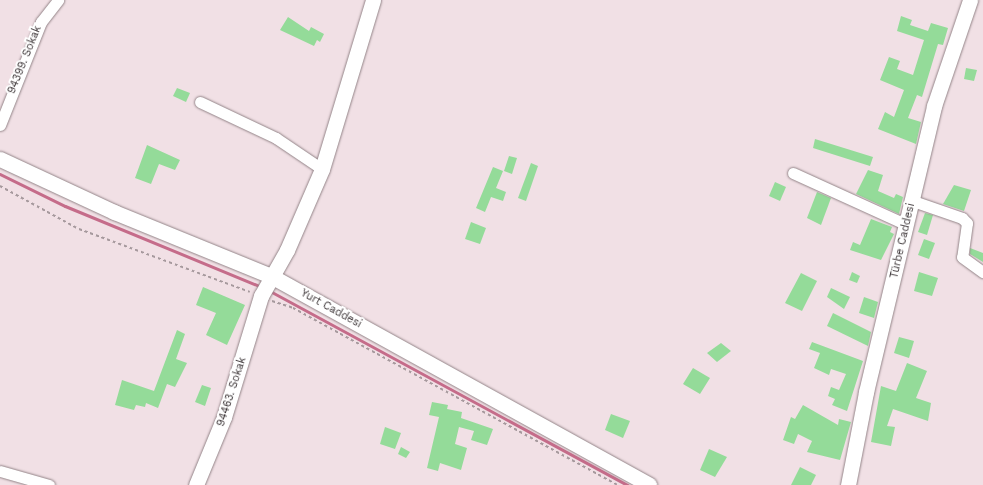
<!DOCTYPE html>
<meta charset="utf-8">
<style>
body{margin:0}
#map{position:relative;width:983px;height:485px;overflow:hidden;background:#f1e0e5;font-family:"Work Sans",sans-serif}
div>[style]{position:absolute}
.stream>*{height:3px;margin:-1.5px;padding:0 1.5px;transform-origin:1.5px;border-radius:1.5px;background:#c56c8a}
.building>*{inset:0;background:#94db99}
.path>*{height:1.5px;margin-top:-0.75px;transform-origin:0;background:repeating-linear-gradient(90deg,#a6999d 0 3px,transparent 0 6px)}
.roads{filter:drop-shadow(0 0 1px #938488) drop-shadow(0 0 1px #938488)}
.street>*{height:11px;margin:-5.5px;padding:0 5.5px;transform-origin:5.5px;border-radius:5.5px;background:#fff}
.secondary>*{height:15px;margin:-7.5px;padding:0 7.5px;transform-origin:7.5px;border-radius:7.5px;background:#fff}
span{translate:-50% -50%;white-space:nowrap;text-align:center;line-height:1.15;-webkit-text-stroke:4px #fff;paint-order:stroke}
.street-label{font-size:11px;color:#3d3638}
</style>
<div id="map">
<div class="stream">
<i style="left:0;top:174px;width:72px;rotate:26.2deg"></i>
<i style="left:65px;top:206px;width:213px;rotate:22.4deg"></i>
<i style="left:268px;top:290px;width:409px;rotate:28.5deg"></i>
</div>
<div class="building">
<i style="clip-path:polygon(901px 16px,912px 20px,910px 25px,928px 31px,931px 23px,948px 28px,943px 45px,938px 44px,922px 97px,917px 95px,908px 118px,921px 122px,916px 144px,878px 129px,885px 112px,894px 117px,904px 90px,880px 80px,889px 57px,900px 61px,897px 69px,913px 75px,924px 40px,897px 31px)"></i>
<i style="clip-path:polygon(288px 17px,309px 31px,311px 27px,324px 34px,320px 42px,317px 40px,314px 46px,280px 30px)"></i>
<i style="clip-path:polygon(966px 68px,977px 70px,974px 81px,964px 79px)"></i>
<i style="clip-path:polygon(177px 88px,190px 93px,186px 102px,173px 96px)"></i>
<i style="clip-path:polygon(815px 139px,873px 157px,870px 166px,813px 148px)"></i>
<i style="clip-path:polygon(147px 145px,180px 160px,175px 170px,159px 164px,151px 184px,135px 178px)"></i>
<i style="clip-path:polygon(509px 156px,517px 158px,512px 174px,504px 171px)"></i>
<i style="clip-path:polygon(531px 163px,538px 166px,526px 201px,518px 198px)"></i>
<i style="clip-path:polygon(493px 167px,503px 171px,496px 188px,506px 192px,503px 201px,491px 197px,485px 212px,476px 208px)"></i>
<i style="clip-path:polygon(868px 170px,883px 175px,878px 191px,894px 198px,896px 194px,903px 197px,899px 214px,856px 194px)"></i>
<i style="clip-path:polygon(775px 182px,786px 187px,780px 201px,769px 196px)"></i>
<i style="clip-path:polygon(954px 185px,971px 190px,964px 211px,943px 204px)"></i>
<i style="clip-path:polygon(817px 192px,831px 198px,821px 225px,807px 218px)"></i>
<i style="clip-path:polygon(925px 213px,933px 215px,927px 235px,918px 232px)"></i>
<i style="clip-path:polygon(871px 219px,892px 227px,890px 232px,894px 234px,881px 260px,850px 250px,853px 242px,860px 245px)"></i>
<i style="clip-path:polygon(471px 222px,486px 228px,480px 244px,465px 239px)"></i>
<i style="clip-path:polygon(924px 239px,935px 243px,929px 259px,918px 255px)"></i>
<i style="clip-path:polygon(970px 248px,983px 253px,983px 262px,970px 254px)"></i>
<i style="clip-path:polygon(852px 272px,860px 276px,857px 283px,849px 280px)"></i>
<i style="clip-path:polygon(919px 272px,938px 278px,932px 296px,914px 291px)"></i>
<i style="clip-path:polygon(801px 273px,817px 281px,802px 311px,785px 303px)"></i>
<i style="clip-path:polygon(203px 287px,245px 305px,227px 345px,206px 335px,216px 313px,196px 305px)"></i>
<i style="clip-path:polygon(831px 288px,850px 297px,844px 309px,827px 297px)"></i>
<i style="clip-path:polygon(864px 297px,878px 302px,874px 318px,859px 313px)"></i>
<i style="clip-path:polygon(833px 313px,871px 332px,868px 346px,827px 326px)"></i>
<i style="clip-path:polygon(177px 330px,185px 334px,176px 359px,187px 363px,175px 387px,167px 384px,158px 408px,146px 403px,145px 407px,136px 405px,134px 410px,115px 405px,122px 380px,154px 391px)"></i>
<i style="clip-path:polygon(899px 337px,914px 341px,909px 358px,894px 353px)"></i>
<i style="clip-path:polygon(812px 342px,863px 361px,847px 411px,832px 405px,835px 399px,828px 396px,831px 387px,839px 390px,846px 374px,831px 369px,829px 375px,814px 368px,820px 353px,809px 349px)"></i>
<i style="clip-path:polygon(721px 343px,731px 351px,717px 362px,707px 353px)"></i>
<i style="clip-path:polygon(907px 363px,927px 371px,916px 398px,931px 403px,928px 421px,893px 409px,887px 426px,895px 427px,891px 446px,871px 442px,881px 386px,896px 391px)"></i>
<i style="clip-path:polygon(693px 368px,710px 378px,700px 394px,683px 384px)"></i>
<i style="clip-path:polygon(202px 385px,211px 388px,205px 406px,195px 402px)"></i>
<i style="clip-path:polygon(432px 402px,448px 405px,447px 409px,462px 412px,461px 418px,493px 429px,487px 445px,471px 440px,474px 431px,459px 427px,455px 444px,467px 448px,461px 470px,440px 463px,438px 471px,427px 468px,439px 417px,429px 415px)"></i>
<i style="clip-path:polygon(803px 405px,838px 425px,839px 419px,851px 422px,840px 460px,807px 452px,812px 441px,798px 434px,794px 444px,783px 440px,791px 417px,795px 419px)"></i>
<i style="clip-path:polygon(611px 414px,630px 421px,623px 438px,605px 430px)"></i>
<i style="clip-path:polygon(385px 427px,401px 433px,395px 449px,380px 444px)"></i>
<i style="clip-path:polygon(401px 447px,410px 452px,406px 458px,398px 454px)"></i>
<i style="clip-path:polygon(709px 449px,727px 457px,715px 477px,700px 470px)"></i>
<i style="clip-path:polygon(800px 467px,816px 475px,811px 485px,791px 485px)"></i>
</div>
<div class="path">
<i style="left:0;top:186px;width:90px;rotate:28.6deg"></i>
<i style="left:79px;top:229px;width:182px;rotate:20.2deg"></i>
<i style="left:272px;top:301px;width:22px;rotate:18deg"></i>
<i style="left:293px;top:308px;width:369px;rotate:28.6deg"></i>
</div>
<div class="roads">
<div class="street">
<i style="left:200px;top:102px;width:84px;rotate:25.3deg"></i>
<i style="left:276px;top:138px;width:55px;rotate:34deg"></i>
<i style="left:0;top:125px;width:111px;rotate:-68.3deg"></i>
<i style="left:41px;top:22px;width:28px;rotate:-52deg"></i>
<i style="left:793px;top:173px;width:125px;rotate:24.5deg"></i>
<i style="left:913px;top:201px;width:52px;rotate:19.1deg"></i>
<i style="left:962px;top:218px;width:7px;rotate:45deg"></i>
<i style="left:967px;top:223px;width:34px;rotate:98deg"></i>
<i style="left:962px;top:257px;width:26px;rotate:36deg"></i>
<i style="left:0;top:471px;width:51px;rotate:15.9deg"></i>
</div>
<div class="secondary">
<i style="left:0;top:159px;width:126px;rotate:24.9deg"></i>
<i style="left:114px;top:212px;width:170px;rotate:22.2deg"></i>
<i style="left:271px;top:276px;width:432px;rotate:28.9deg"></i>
<i style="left:196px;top:485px;width:74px;rotate:-67.6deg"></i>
<i style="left:224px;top:417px;width:127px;rotate:-73deg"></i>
<i style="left:261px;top:296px;width:53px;rotate:-60.5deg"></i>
<i style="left:287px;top:250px;width:88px;rotate:-66.6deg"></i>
<i style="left:322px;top:169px;width:177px;rotate:-73.2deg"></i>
<i style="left:848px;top:485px;width:95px;rotate:-79deg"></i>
<i style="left:866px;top:392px;width:294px;rotate:-76.6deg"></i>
<i style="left:934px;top:106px;width:112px;rotate:-71.2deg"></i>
</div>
</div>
<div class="street-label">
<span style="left:25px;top:60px;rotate:-68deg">94399. Sokak</span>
<span style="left:903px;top:241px;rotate:-77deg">Türbe Caddesi</span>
<span style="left:331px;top:309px;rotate:29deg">Yurt Caddesi</span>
<span style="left:232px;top:392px;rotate:-72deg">94463. Sokak</span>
</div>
</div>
